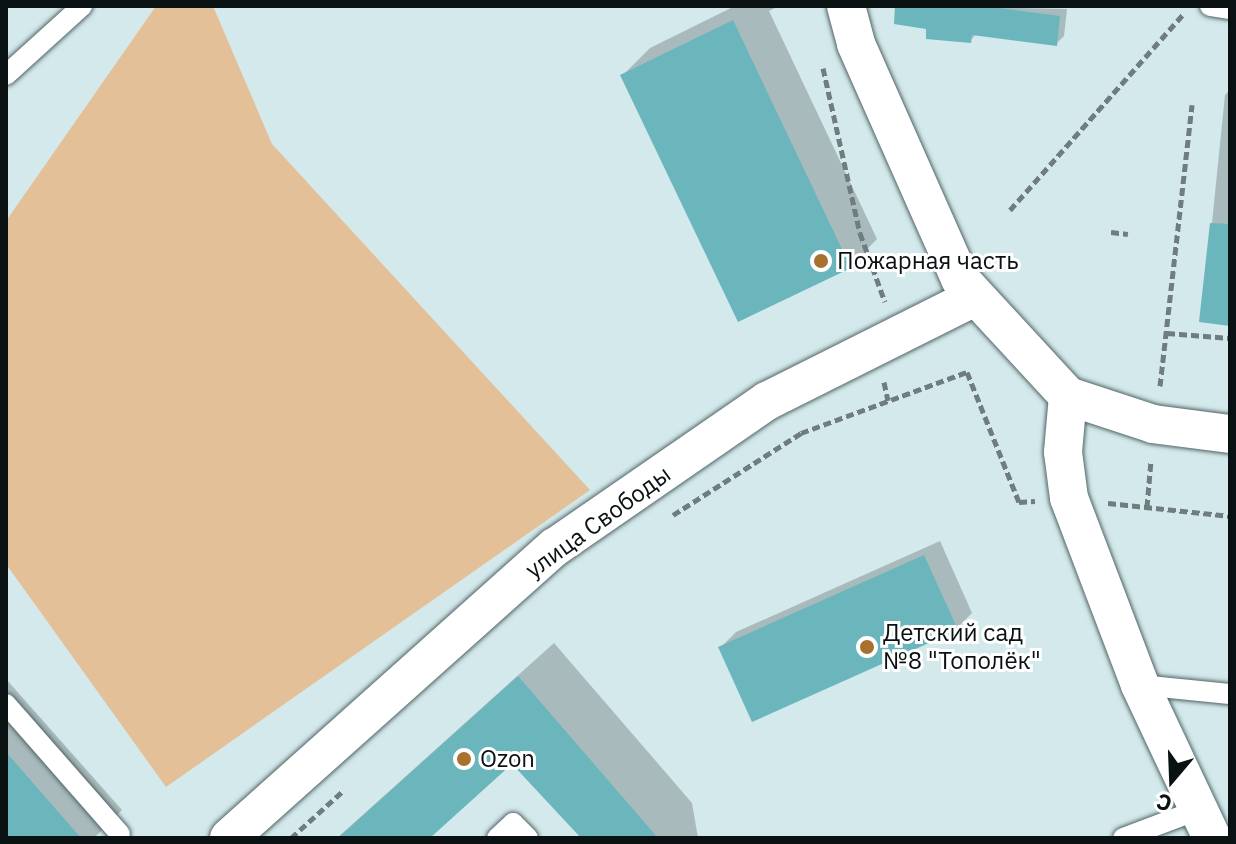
<!DOCTYPE html>
<meta charset="utf-8">
<style>
body{margin:0}
#map{position:relative;width:1236px;height:844px;overflow:hidden;background:#d3e9eb;font-family:"IBM Plex Sans",sans-serif}
div>[style]{position:absolute}
.green>*{inset:0;background:#e4c099}
.shadow>*{inset:0;background:#0003}
.building>*{inset:0;background:#6bb6bd}
.path>*{height:5px;margin-top:-2.5px;transform-origin:0;background:repeating-linear-gradient(90deg,#6f7d7f 0 8px,transparent 0 12px)}
.roads{filter:drop-shadow(0 0 2px #516466) drop-shadow(0 0 2px #516466)}
.lane>*{height:20px;margin:-10px;padding:0 10px;transform-origin:10px;border-radius:10px;background:#fff}
.street>*{height:38px;margin:-19px;padding:0 19px;transform-origin:19px;border-radius:19px;background:#fff}
.dots>*{width:22px;height:22px;translate:-50% -50%;box-sizing:border-box;border:4px solid #fff;border-radius:50%}
span{translate:-50% -50%;white-space:nowrap;text-align:center;line-height:1.15;-webkit-text-stroke:6px #fff;paint-order:stroke}
.poi-label{font-size:24px;color:#0a1112}
.left{translate:0 -50%;text-align:left}
.street-label{font-size:24px;color:#0a1112}
.frame{position:absolute;inset:0;border:8px solid #0a1112;pointer-events:none}
.north{position:absolute;left:1132px;top:740px;width:80px;height:80px;-webkit-text-stroke:6px #fff;paint-order:stroke;rotate:199deg;font-size:22px;font-weight:700;line-height:32px;text-align:center;color:#0a1112}
.north::after{content:'';display:block;margin:auto;width:28px;height:36px;background:#0a1112;clip-path:polygon(50% 0,100% 100%,50% 72%,0 100%)}
</style>
<div id="map">
<div class="green">
<i style="clip-path:polygon(156px 6px,213px 6px,272px 144px,590px 490px,166px 787px,6px 564px,6px 221px)"></i>
</div>
<div class="shadow">
<i style="clip-path:polygon(735px 6px,779px 6px,769px 11px,877px 239px,850px 267px,623px 75px,650px 48px)"></i>
<i style="clip-path:polygon(930px 6px,1067px 9px,1064px 36px,1056px 44px,977px 33px,970px 41px)"></i>
<i style="clip-path:polygon(1230px 90px,1230px 324px,1202px 321px,1225px 95px)"></i>
<i style="clip-path:polygon(940px 541px,972px 613px,957px 628px,720px 648px,736px 632px)"></i>
<i style="clip-path:polygon(554px 643px,692px 803px,698px 838px,583px 838px,512px 761px,427px 838px,337px 838px)"></i>
<i style="clip-path:polygon(6px 679px,122px 810px,94px 838px,6px 838px)"></i>
</div>
<div class="building">
<i style="clip-path:polygon(895px 6px,983px 6px,1060px 16px,1057px 46px,972px 35px,971px 43px,926px 39px,926px 29px,894px 24px)"></i>
<i style="clip-path:polygon(733px 20px,851px 268px,738px 322px,620px 75px)"></i>
<i style="clip-path:polygon(1210px 223px,1230px 224px,1230px 326px,1199px 322px)"></i>
<i style="clip-path:polygon(924px 555px,958px 630px,752px 722px,718px 647px)"></i>
<i style="clip-path:polygon(518px 676px,658px 838px,581px 838px,512px 764px,430px 838px,338px 838px)"></i>
<i style="clip-path:polygon(6px 752px,81px 838px,6px 838px)"></i>
</div>
<div class="path">
<i style="left:823px;top:68px;width:169px;rotate:77.4deg"></i>
<i style="left:860px;top:233px;width:73px;rotate:70.1deg"></i>
<i style="left:1010px;top:210px;width:263px;rotate:-48.5deg"></i>
<i style="left:1111px;top:232px;width:17px;rotate:7deg"></i>
<i style="left:1167px;top:333px;width:63px;rotate:4.5deg"></i>
<i style="left:884px;top:382px;width:19px;rotate:78deg"></i>
<i style="left:1160px;top:386px;width:283px;rotate:-83.5deg"></i>
<i style="left:1108px;top:503px;width:123px;rotate:6.1deg"></i>
<i style="left:1147px;top:507px;width:47px;rotate:-85.1deg"></i>
<i style="left:673px;top:515px;width:152px;rotate:-32.6deg"></i>
<i style="left:801px;top:433px;width:177px;rotate:-20.2deg"></i>
<i style="left:967px;top:372px;width:140px;rotate:68.2deg"></i>
<i style="left:1019px;top:502px;width:16px;rotate:-4deg"></i>
<i style="left:291px;top:838px;width:72px;rotate:-42.2deg"></i>
</div>
<div class="roads">
<div class="lane">
<i style="left:1210px;top:6px;width:20px;rotate:9deg"></i>
<i style="left:6px;top:75px;width:103px;rotate:-42.2deg"></i>
<i style="left:1140px;top:685px;width:90px;rotate:5.7deg"></i>
<i style="left:6px;top:704px;width:173px;rotate:48.8deg"></i>
<i style="left:497px;top:838px;width:22px;rotate:-43deg"></i>
<i style="left:513px;top:823px;width:21px;rotate:45deg"></i>
<i style="left:1123px;top:838px;width:82px;rotate:-20.6deg"></i>
</div>
<div class="street">
<i style="left:846px;top:6px;width:39px;rotate:75deg"></i>
<i style="left:856px;top:44px;width:257px;rotate:66.1deg"></i>
<i style="left:960px;top:279px;width:159px;rotate:47.3deg"></i>
<i style="left:1068px;top:396px;width:56px;rotate:95.1deg"></i>
<i style="left:1063px;top:452px;width:46px;rotate:82.6deg"></i>
<i style="left:1069px;top:498px;width:200px;rotate:69.2deg"></i>
<i style="left:1140px;top:685px;width:169px;rotate:64.8deg"></i>
<i style="left:1068px;top:396px;width:89px;rotate:18.2deg"></i>
<i style="left:1153px;top:424px;width:78px;rotate:7.4deg"></i>
<i style="left:229px;top:838px;width:437px;rotate:-41.8deg"></i>
<i style="left:555px;top:547px;width:257px;rotate:-34.6deg"></i>
<i style="left:767px;top:401px;width:230px;rotate:-26.6deg"></i>
</div>
</div>
<div class="dots">
<i style="left:821px;top:261px;background:#a8712d"></i>
<i style="left:867px;top:647px;background:#a8712d"></i>
<i style="left:464px;top:759px;background:#a8712d"></i>
</div>
<div class="poi-label">
<span class="left" style="left:837px;top:261px">Пожарная часть</span>
<span class="left" style="left:883px;top:647px">Детский сад<br>№8 "Тополёк"</span>
<span class="left" style="left:480px;top:759px">Ozon</span>
</div>
<div class="street-label">
<span style="left:598px;top:522px;rotate:-36deg">улица Свободы</span>
</div>
<div class="frame"></div>
<div class="north">С</div>
</div>
